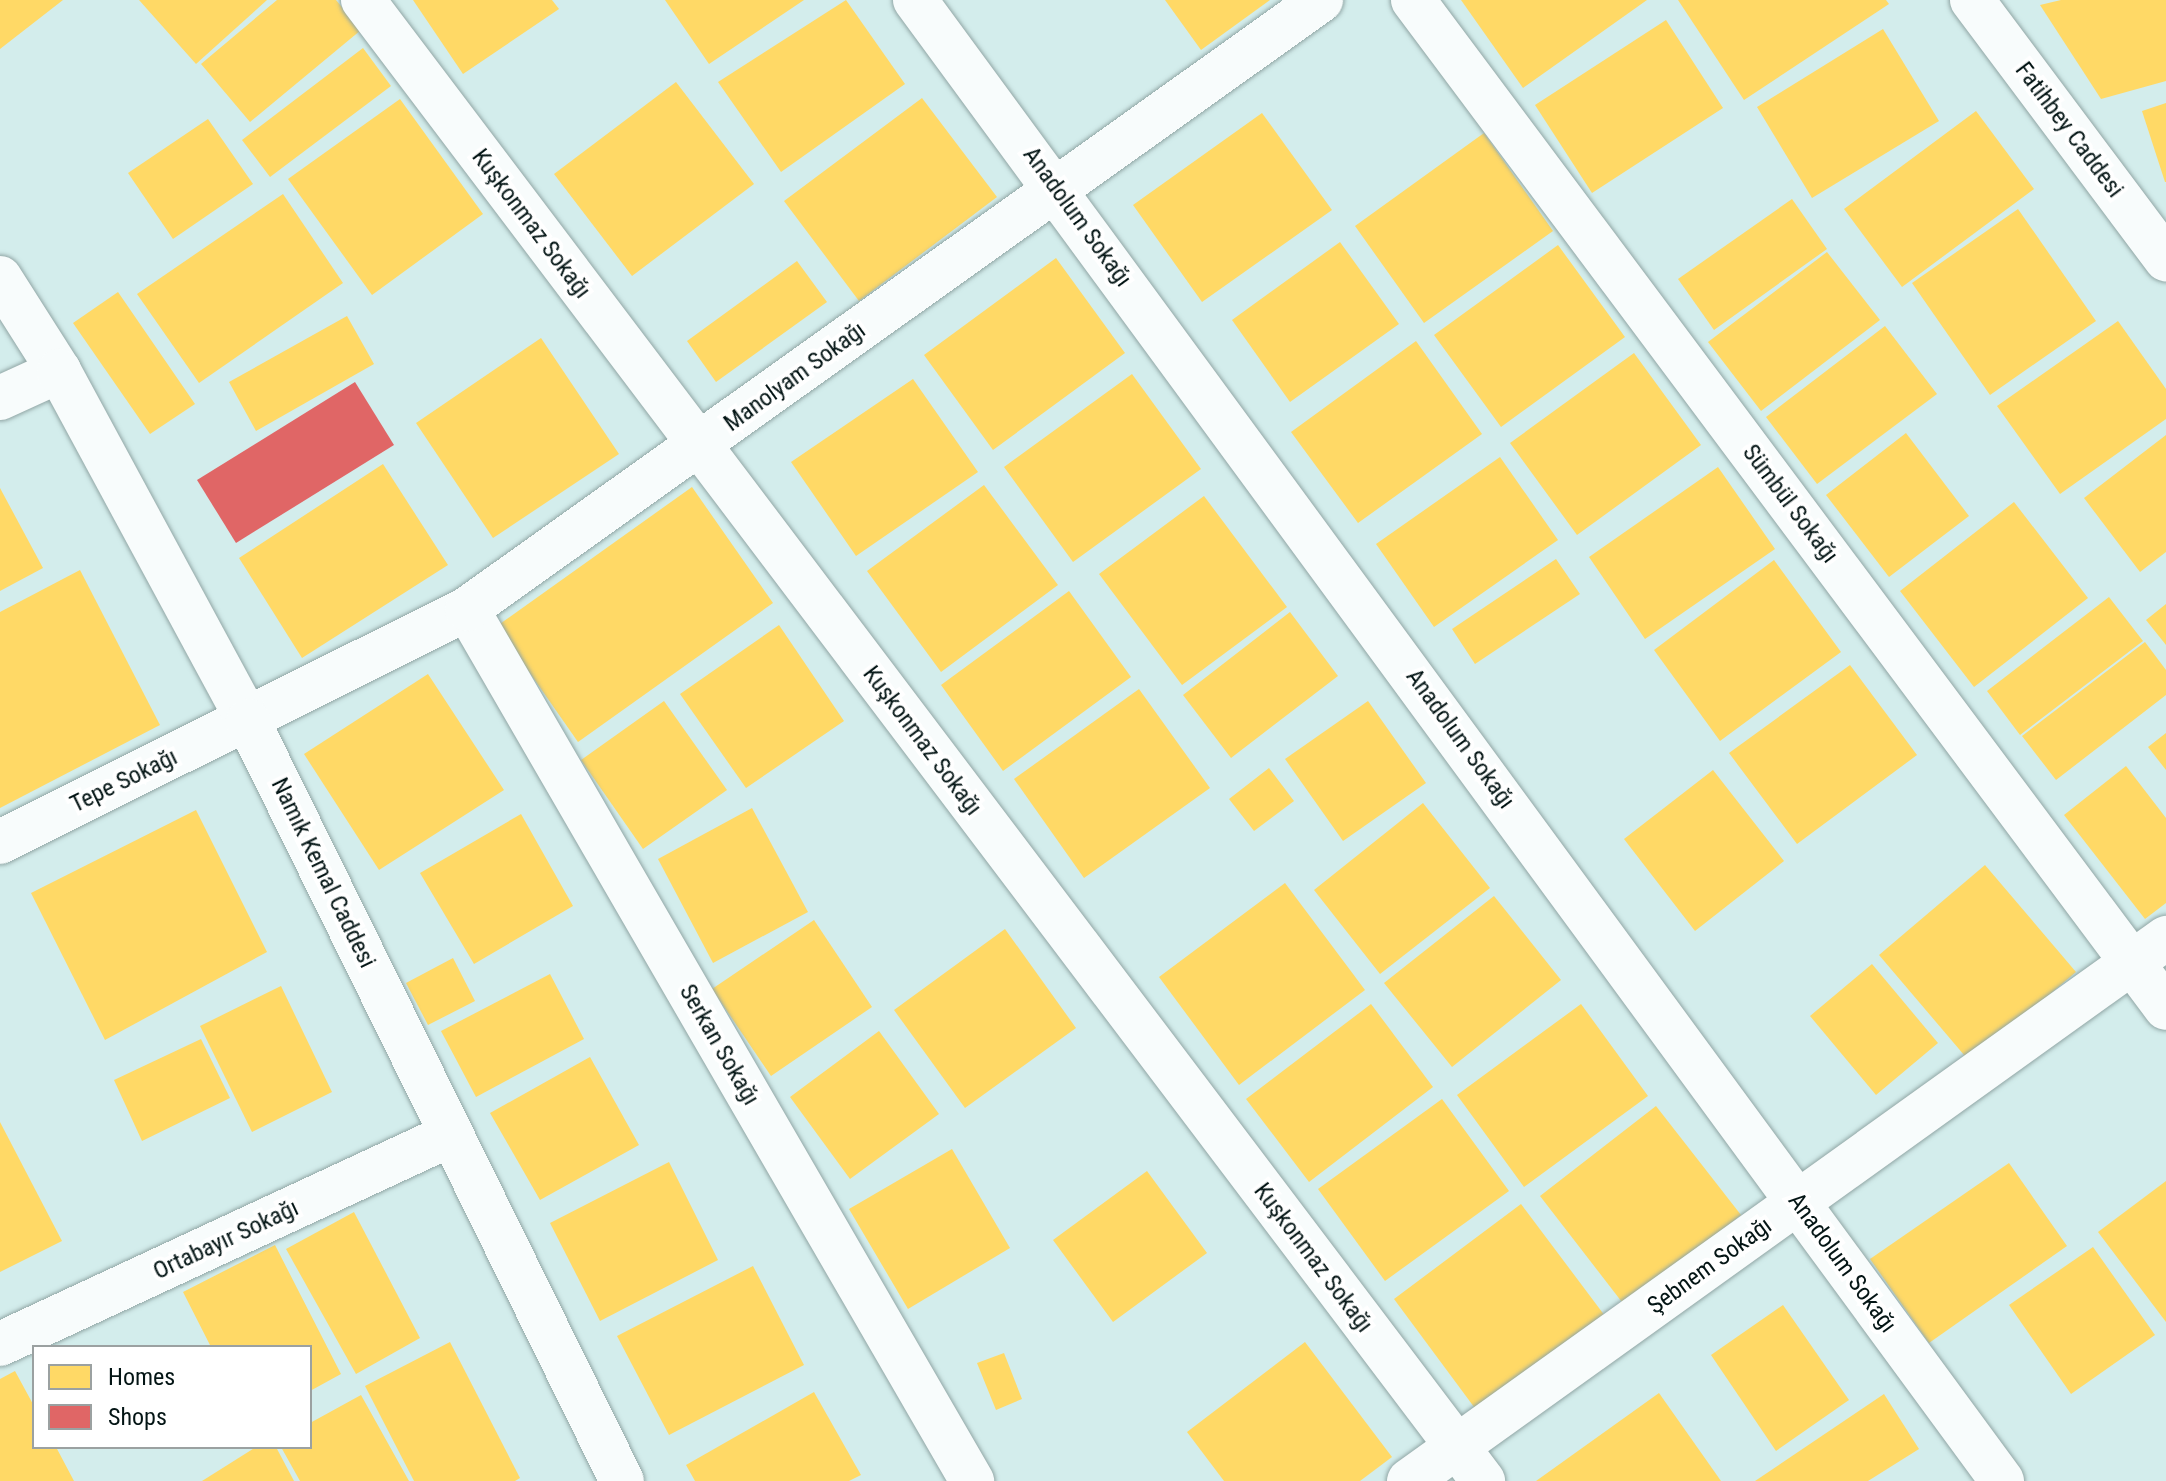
<!DOCTYPE html>
<meta charset="utf-8">
<style>
body{margin:0}
#map{position:relative;width:2166px;height:1481px;overflow:hidden;background:#d3edec;font-family:"Roboto Condensed",sans-serif}
div>[style]{position:absolute}
.homes>*{inset:0;background:#ffd966}
.shops>*{inset:0;background:#e06666}
.roads{filter:drop-shadow(0 0 2px #91a6a5) drop-shadow(0 0 2px #91a6a5)}
.minor>*{height:44px;margin:-22px;padding:0 22px;transform-origin:22px;border-radius:22px;background:#f8fcfc}
.tertiary>*{height:44px;margin:-22px;padding:0 22px;transform-origin:22px;border-radius:22px;background:#f8fcfc}
span{translate:-50% -50%;white-space:nowrap;text-align:center;line-height:1.15;-webkit-text-stroke:8px #fff;paint-order:stroke}
.street-label{font-size:24px;color:#041515}
.legend{position:absolute;left:32px;top:1345px;width:280px;height:104px;box-sizing:border-box;background:#fff;border:2px solid #9ba1a1;margin:0;padding:10px 14px;list-style:none;font-size:24px;color:#041515}
.legend li{display:flex;align-items:center;gap:16px;height:40px}
.legend b{width:40px;border:2px solid #9ba1a1}
</style>
<div id="map">
<div class="homes">
<i style="clip-path:polygon(0 0,63px 0,0 49px)"></i>
<i style="clip-path:polygon(139px 0,267px 0,196px 64px)"></i>
<i style="clip-path:polygon(277px 0,336px 0,361px 30px,250px 122px,201px 64px)"></i>
<i style="clip-path:polygon(413px 0,552px 0,559px 9px,463px 74px)"></i>
<i style="clip-path:polygon(665px 0,804px 0,709px 64px)"></i>
<i style="clip-path:polygon(846px 0,905px 84px,781px 172px,718px 82px)"></i>
<i style="clip-path:polygon(1165px 0,1270px 0,1201px 50px)"></i>
<i style="clip-path:polygon(1461px 0,1647px 0,1523px 88px)"></i>
<i style="clip-path:polygon(1678px 0,1886px 0,1889px 4px,1744px 100px)"></i>
<i style="clip-path:polygon(2061px 0,2166px 0,2166px 81px,2101px 99px,2040px 5px)"></i>
<i style="clip-path:polygon(1666px 20px,1723px 108px,1592px 193px,1535px 105px)"></i>
<i style="clip-path:polygon(1883px 29px,1939px 121px,1812px 198px,1757px 107px)"></i>
<i style="clip-path:polygon(363px 48px,391px 86px,270px 177px,242px 140px)"></i>
<i style="clip-path:polygon(676px 82px,754px 184px,632px 276px,554px 174px)"></i>
<i style="clip-path:polygon(922px 98px,997px 197px,859px 301px,784px 201px)"></i>
<i style="clip-path:polygon(400px 99px,483px 214px,372px 295px,288px 179px)"></i>
<i style="clip-path:polygon(2166px 103px,2166px 182px,2165px 182px,2142px 111px)"></i>
<i style="clip-path:polygon(1976px 111px,2034px 189px,1902px 287px,1844px 209px)"></i>
<i style="clip-path:polygon(1262px 113px,1332px 210px,1202px 302px,1133px 205px)"></i>
<i style="clip-path:polygon(208px 119px,253px 184px,173px 239px,128px 173px)"></i>
<i style="clip-path:polygon(1484px 133px,1553px 231px,1424px 323px,1355px 226px)"></i>
<i style="clip-path:polygon(283px 194px,343px 283px,199px 383px,137px 294px)"></i>
<i style="clip-path:polygon(1792px 199px,1827px 249px,1714px 330px,1678px 279px)"></i>
<i style="clip-path:polygon(2018px 209px,2096px 321px,1990px 395px,1912px 283px)"></i>
<i style="clip-path:polygon(1340px 242px,1399px 324px,1290px 402px,1232px 320px)"></i>
<i style="clip-path:polygon(1558px 245px,1625px 337px,1501px 427px,1434px 335px)"></i>
<i style="clip-path:polygon(1827px 252px,1880px 320px,1761px 411px,1708px 342px)"></i>
<i style="clip-path:polygon(1056px 258px,1125px 353px,993px 450px,924px 355px)"></i>
<i style="clip-path:polygon(797px 261px,827px 302px,716px 382px,687px 341px)"></i>
<i style="clip-path:polygon(118px 292px,195px 404px,150px 434px,73px 323px)"></i>
<i style="clip-path:polygon(347px 316px,374px 364px,256px 431px,229px 382px)"></i>
<i style="clip-path:polygon(2118px 321px,2166px 389px,2166px 419px,2060px 494px,1997px 406px)"></i>
<i style="clip-path:polygon(1885px 326px,1937px 394px,1817px 484px,1766px 417px)"></i>
<i style="clip-path:polygon(541px 338px,619px 454px,493px 538px,416px 423px)"></i>
<i style="clip-path:polygon(1416px 341px,1482px 434px,1358px 523px,1291px 432px)"></i>
<i style="clip-path:polygon(1634px 353px,1701px 445px,1577px 535px,1510px 443px)"></i>
<i style="clip-path:polygon(1132px 374px,1201px 469px,1073px 562px,1004px 467px)"></i>
<i style="clip-path:polygon(913px 379px,978px 472px,856px 556px,791px 462px)"></i>
<i style="clip-path:polygon(1906px 433px,1969px 516px,1889px 577px,1826px 495px)"></i>
<i style="clip-path:polygon(2166px 435px,2166px 552px,2140px 572px,2084px 498px)"></i>
<i style="clip-path:polygon(1500px 457px,1558px 540px,1434px 627px,1376px 544px)"></i>
<i style="clip-path:polygon(383px 464px,448px 565px,302px 658px,239px 558px)"></i>
<i style="clip-path:polygon(1718px 467px,1775px 549px,1645px 639px,1589px 557px)"></i>
<i style="clip-path:polygon(984px 485px,1058px 585px,941px 672px,867px 571px)"></i>
<i style="clip-path:polygon(692px 487px,773px 603px,578px 742px,497px 626px)"></i>
<i style="clip-path:polygon(0 488px,43px 568px,0 591px)"></i>
<i style="clip-path:polygon(1204px 496px,1287px 607px,1182px 685px,1099px 574px)"></i>
<i style="clip-path:polygon(2014px 502px,2088px 598px,1974px 687px,1900px 591px)"></i>
<i style="clip-path:polygon(1556px 559px,1580px 594px,1475px 664px,1452px 629px)"></i>
<i style="clip-path:polygon(1774px 560px,1841px 652px,1720px 741px,1654px 650px)"></i>
<i style="clip-path:polygon(80px 570px,160px 725px,0 808px,0 612px)"></i>
<i style="clip-path:polygon(1069px 591px,1131px 677px,1003px 771px,941px 685px)"></i>
<i style="clip-path:polygon(2109px 597px,2143px 641px,2020px 735px,1987px 691px)"></i>
<i style="clip-path:polygon(2166px 604px,2166px 645px,2146px 620px)"></i>
<i style="clip-path:polygon(1290px 612px,1338px 676px,1231px 758px,1183px 695px)"></i>
<i style="clip-path:polygon(779px 625px,844px 721px,746px 788px,680px 694px)"></i>
<i style="clip-path:polygon(2145px 642px,2166px 670px,2166px 695px,2056px 780px,2022px 736px)"></i>
<i style="clip-path:polygon(1850px 665px,1917px 755px,1797px 844px,1729px 753px)"></i>
<i style="clip-path:polygon(428px 674px,504px 790px,379px 870px,304px 754px)"></i>
<i style="clip-path:polygon(1139px 689px,1210px 788px,1084px 878px,1014px 779px)"></i>
<i style="clip-path:polygon(664px 701px,727px 790px,643px 849px,581px 760px)"></i>
<i style="clip-path:polygon(1368px 701px,1426px 783px,1343px 841px,1285px 759px)"></i>
<i style="clip-path:polygon(2166px 733px,2166px 770px,2148px 747px)"></i>
<i style="clip-path:polygon(2126px 766px,2166px 818px,2166px 903px,2145px 919px,2064px 815px)"></i>
<i style="clip-path:polygon(1269px 768px,1294px 801px,1254px 831px,1229px 799px)"></i>
<i style="clip-path:polygon(1713px 770px,1784px 861px,1695px 931px,1624px 839px)"></i>
<i style="clip-path:polygon(1423px 803px,1490px 888px,1380px 974px,1314px 890px)"></i>
<i style="clip-path:polygon(752px 808px,808px 912px,713px 963px,658px 859px)"></i>
<i style="clip-path:polygon(196px 810px,267px 952px,105px 1040px,31px 893px)"></i>
<i style="clip-path:polygon(521px 814px,573px 906px,474px 964px,420px 873px)"></i>
<i style="clip-path:polygon(1985px 865px,2076px 972px,1970px 1062px,1879px 955px)"></i>
<i style="clip-path:polygon(1285px 883px,1365px 990px,1239px 1085px,1159px 977px)"></i>
<i style="clip-path:polygon(1494px 896px,1561px 980px,1452px 1067px,1384px 983px)"></i>
<i style="clip-path:polygon(814px 920px,872px 1007px,771px 1076px,712px 989px)"></i>
<i style="clip-path:polygon(1005px 929px,1076px 1028px,965px 1108px,894px 1010px)"></i>
<i style="clip-path:polygon(453px 958px,475px 1001px,428px 1025px,406px 983px)"></i>
<i style="clip-path:polygon(1872px 964px,1938px 1043px,1876px 1095px,1810px 1016px)"></i>
<i style="clip-path:polygon(550px 974px,584px 1039px,476px 1097px,441px 1031px)"></i>
<i style="clip-path:polygon(281px 986px,332px 1092px,252px 1132px,200px 1026px)"></i>
<i style="clip-path:polygon(1371px 1004px,1433px 1087px,1309px 1182px,1246px 1099px)"></i>
<i style="clip-path:polygon(1581px 1004px,1648px 1096px,1524px 1187px,1457px 1095px)"></i>
<i style="clip-path:polygon(879px 1031px,939px 1114px,850px 1179px,790px 1097px)"></i>
<i style="clip-path:polygon(201px 1039px,230px 1098px,142px 1141px,114px 1080px)"></i>
<i style="clip-path:polygon(590px 1057px,639px 1145px,540px 1200px,490px 1113px)"></i>
<i style="clip-path:polygon(1442px 1099px,1509px 1191px,1385px 1281px,1318px 1189px)"></i>
<i style="clip-path:polygon(1656px 1106px,1741px 1215px,1625px 1306px,1540px 1196px)"></i>
<i style="clip-path:polygon(0 1122px,62px 1241px,0 1272px)"></i>
<i style="clip-path:polygon(952px 1149px,1010px 1248px,908px 1309px,849px 1209px)"></i>
<i style="clip-path:polygon(669px 1162px,718px 1260px,600px 1321px,550px 1223px)"></i>
<i style="clip-path:polygon(2009px 1163px,2067px 1246px,1929px 1343px,1870px 1259px)"></i>
<i style="clip-path:polygon(1147px 1171px,1207px 1253px,1113px 1322px,1053px 1240px)"></i>
<i style="clip-path:polygon(2166px 1181px,2166px 1322px,2098px 1232px)"></i>
<i style="clip-path:polygon(1521px 1204px,1605px 1316px,1477px 1411px,1394px 1299px)"></i>
<i style="clip-path:polygon(354px 1212px,420px 1338px,356px 1374px,286px 1249px)"></i>
<i style="clip-path:polygon(275px 1245px,341px 1374px,310px 1391px,310px 1347px,211px 1347px,183px 1292px)"></i>
<i style="clip-path:polygon(2093px 1247px,2155px 1335px,2071px 1394px,2009px 1305px)"></i>
<i style="clip-path:polygon(753px 1266px,804px 1365px,669px 1435px,617px 1336px)"></i>
<i style="clip-path:polygon(1783px 1305px,1849px 1400px,1776px 1451px,1711px 1355px)"></i>
<i style="clip-path:polygon(450px 1342px,520px 1478px,515px 1481px,414px 1481px,365px 1386px)"></i>
<i style="clip-path:polygon(1305px 1342px,1392px 1457px,1360px 1481px,1224px 1481px,1187px 1432px)"></i>
<i style="clip-path:polygon(1004px 1353px,1022px 1399px,996px 1410px,977px 1363px)"></i>
<i style="clip-path:polygon(15px 1371px,34px 1406px,34px 1447px,56px 1447px,74px 1481px,0 1481px,0 1379px)"></i>
<i style="clip-path:polygon(814px 1392px,861px 1475px,849px 1481px,695px 1481px,686px 1465px)"></i>
<i style="clip-path:polygon(1659px 1393px,1721px 1481px,1536px 1481px)"></i>
<i style="clip-path:polygon(1884px 1394px,1919px 1449px,1868px 1481px,1755px 1481px)"></i>
<i style="clip-path:polygon(361px 1395px,409px 1481px,300px 1481px,281px 1447px,310px 1447px,310px 1423px)"></i>
<i style="clip-path:polygon(256px 1447px,276px 1447px,294px 1481px,202px 1481px)"></i>
</div>
<div class="shops">
<i style="clip-path:polygon(355px 382px,394px 445px,236px 543px,197px 480px)"></i>
</div>
<div class="roads">
<div class="minor">
<i style="left:363px;top:0;width:1857px;rotate:52.9deg"></i>
<i style="left:915px;top:0;width:1837px;rotate:53.72deg"></i>
<i style="left:1413px;top:0;width:1258px;rotate:53.24deg"></i>
<i style="left:1972px;top:0;width:324px;rotate:53.2deg"></i>
<i style="left:0;top:398px;width:65px;rotate:-24.6deg"></i>
<i style="left:467px;top:609px;width:1008px;rotate:59.92deg"></i>
<i style="left:0;top:842px;width:522px;rotate:-26.52deg"></i>
<i style="left:467px;top:609px;width:1049px;rotate:-35.49deg"></i>
<i style="left:0;top:1344px;width:497px;rotate:-24.9deg"></i>
<i style="left:1409px;top:1481px;width:932px;rotate:-35.65deg"></i>
</div>
<div class="tertiary">
<i style="left:0;top:278px;width:110px;rotate:57.6deg"></i>
<i style="left:59px;top:371px;width:398px;rotate:61.6deg"></i>
<i style="left:248px;top:721px;width:847px;rotate:63.8deg"></i>
</div>
</div>
<div class="street-label">
<span style="left:2069px;top:130px;rotate:53deg">Fatihbey Caddesi</span>
<span style="left:1077px;top:217px;rotate:54deg">Anadolum Sokağı</span>
<span style="left:531px;top:224px;rotate:53deg">Kuşkonmaz Sokağı</span>
<span style="left:795px;top:377px;rotate:-36deg">Manolyam Sokağı</span>
<span style="left:1790px;top:504px;rotate:53deg">Sümbül Sokağı</span>
<span style="left:1460px;top:739px;rotate:54deg">Anadolum Sokağı</span>
<span style="left:922px;top:741px;rotate:53deg">Kuşkonmaz Sokağı</span>
<span style="left:124px;top:781px;rotate:-26deg">Tepe Sokağı</span>
<span style="left:323px;top:873px;rotate:64deg">Namık Kemal Caddesi</span>
<span style="left:719px;top:1045px;rotate:60deg">Serkan Sokağı</span>
<span style="left:226px;top:1240px;rotate:-25deg">Ortabayır Sokağı</span>
<span style="left:1313px;top:1258px;rotate:53deg">Kuşkonmaz Sokağı</span>
<span style="left:1842px;top:1263px;rotate:54deg">Anadolum Sokağı</span>
<span style="left:1710px;top:1266px;rotate:-36deg">Şebnem Sokağı</span>
</div>
<ul class="legend">
<li><b style="height:22px;background:#ffd966"></b>Homes</li>
<li><b style="height:22px;background:#e06666"></b>Shops</li>
</ul>
</div>
